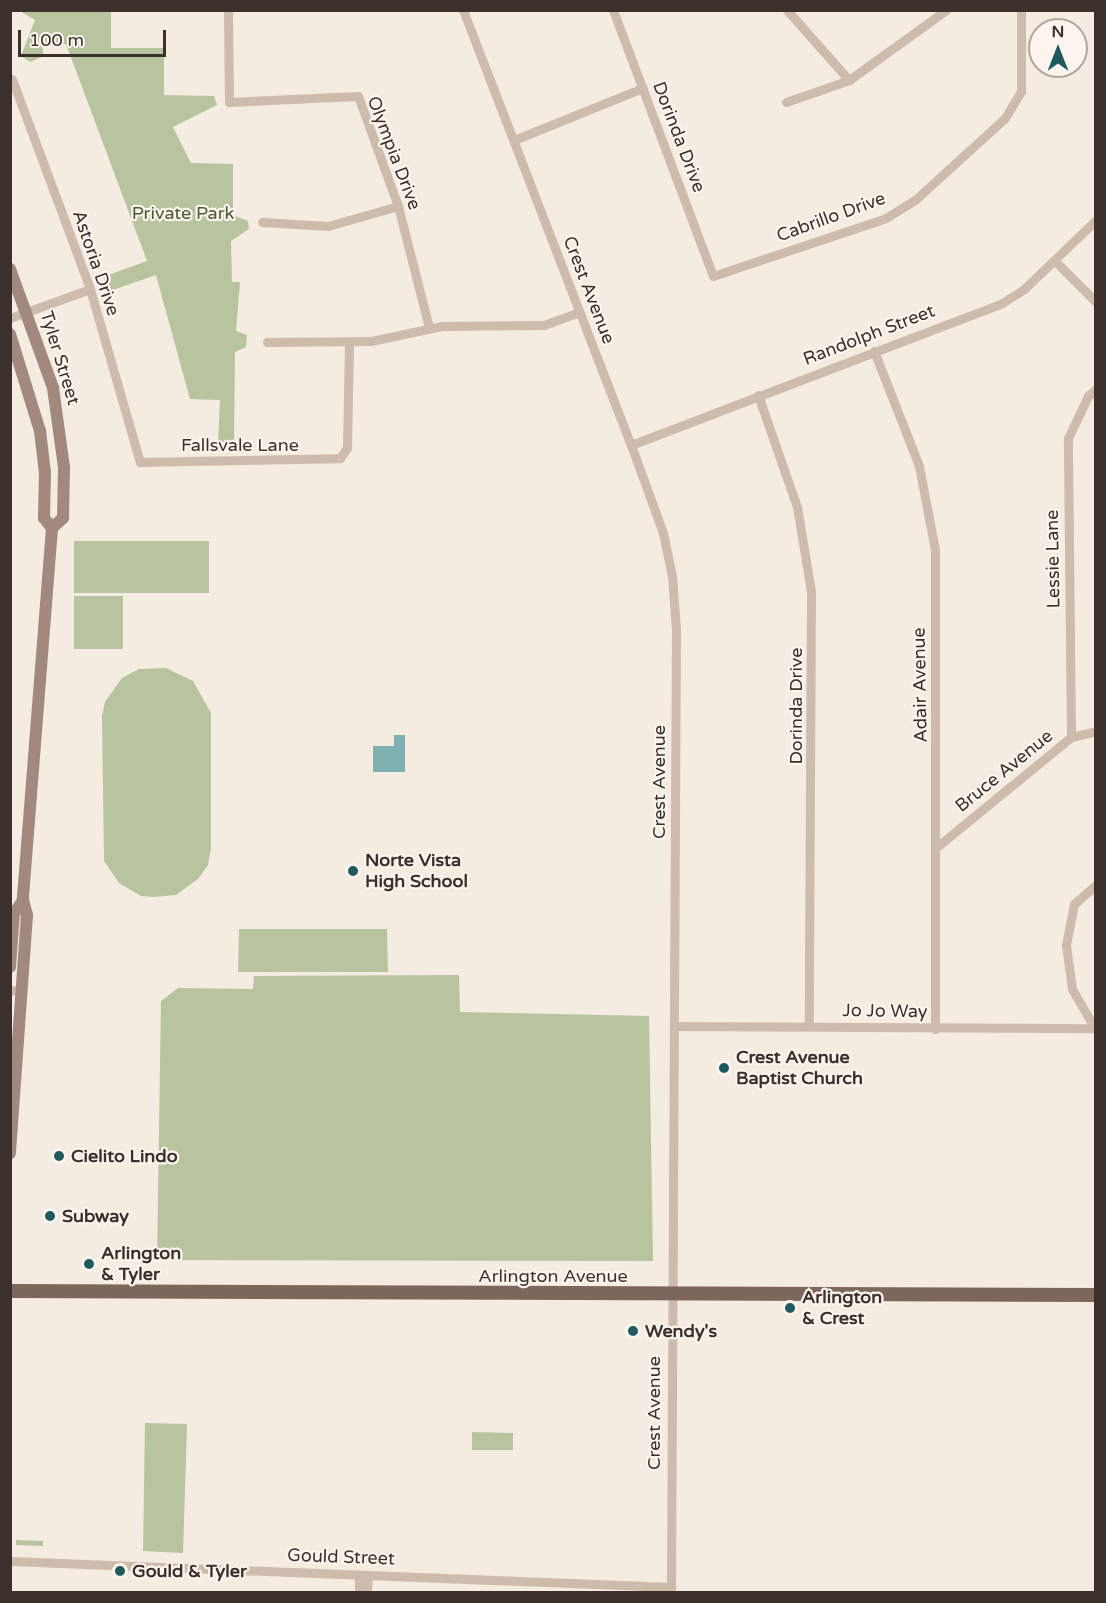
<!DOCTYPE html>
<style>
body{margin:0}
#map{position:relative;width:1106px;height:1603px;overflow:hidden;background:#f4ebe1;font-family:"Varela Round",sans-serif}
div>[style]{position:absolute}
.green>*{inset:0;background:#b8c4a0}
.water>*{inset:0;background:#7fb0b2}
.street>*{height:9px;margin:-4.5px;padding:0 4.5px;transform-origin:4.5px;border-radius:4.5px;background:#cdbbac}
.secondary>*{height:12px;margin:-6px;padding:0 6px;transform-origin:6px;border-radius:6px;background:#a18a7d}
.primary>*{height:14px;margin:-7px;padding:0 7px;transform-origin:7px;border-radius:7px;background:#7d675c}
.dots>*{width:16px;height:16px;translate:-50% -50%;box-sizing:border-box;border:3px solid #fbf5ee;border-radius:50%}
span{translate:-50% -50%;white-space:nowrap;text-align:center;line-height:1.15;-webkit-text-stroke:4.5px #fbf5ee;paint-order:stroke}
.street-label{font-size:18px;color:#3b302b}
.park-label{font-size:18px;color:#4a5a2e}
.poi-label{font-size:18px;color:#3b302b;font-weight:700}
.left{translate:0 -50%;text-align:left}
.frame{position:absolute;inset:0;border:12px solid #3b302b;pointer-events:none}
.north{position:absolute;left:1028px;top:18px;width:60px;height:60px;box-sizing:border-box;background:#fbf5ee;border:2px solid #aea6a0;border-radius:50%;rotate:0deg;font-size:16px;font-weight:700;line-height:24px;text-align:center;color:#3b302b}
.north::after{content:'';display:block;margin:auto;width:21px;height:27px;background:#1f5a5e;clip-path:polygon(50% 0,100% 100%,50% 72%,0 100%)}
.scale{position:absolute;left:18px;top:30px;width:148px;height:27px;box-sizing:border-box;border:3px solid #3b302b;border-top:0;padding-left:8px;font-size:18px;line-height:21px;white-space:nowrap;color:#3b302b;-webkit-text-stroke:4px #fbf5ee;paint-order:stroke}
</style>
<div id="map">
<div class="green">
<i style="clip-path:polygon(20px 11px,111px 11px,111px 48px,164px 48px,164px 95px,214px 96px,217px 105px,173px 127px,191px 163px,233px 164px,233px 215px,248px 221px,249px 229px,231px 241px,232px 282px,240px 282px,236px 331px,247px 335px,246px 347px,235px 352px,234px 445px,218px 445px,220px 400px,190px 399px,156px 275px,110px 291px,103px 277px,147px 261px,66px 44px,42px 47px,44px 56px,30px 62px,21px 56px,35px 20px)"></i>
<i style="clip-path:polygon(74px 541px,209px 541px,209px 593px,74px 593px)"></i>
<i style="clip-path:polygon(74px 596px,123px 596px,123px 649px,74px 649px)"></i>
<i style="clip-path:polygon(166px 668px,193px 681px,211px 713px,211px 848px,208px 865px,198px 879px,176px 895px,153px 897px,141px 896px,119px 883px,104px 861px,102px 716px,105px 702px,122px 678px,139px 669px)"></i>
<i style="clip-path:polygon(239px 929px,387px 929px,388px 972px,238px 972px)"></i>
<i style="clip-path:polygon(459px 975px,460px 1012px,649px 1016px,653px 1261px,157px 1260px,161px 1001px,178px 988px,253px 989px,254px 976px)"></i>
<i style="clip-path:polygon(145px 1423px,187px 1424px,183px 1553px,143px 1551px)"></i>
<i style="clip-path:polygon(472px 1432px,513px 1433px,513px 1450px,472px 1450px)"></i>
<i style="clip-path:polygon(16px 1540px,43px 1541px,43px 1546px,16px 1545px)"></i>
</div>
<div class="water">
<i style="clip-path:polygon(394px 735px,405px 735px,405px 772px,373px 772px,373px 746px,394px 746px)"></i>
</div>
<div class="street">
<i style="left:228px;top:10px;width:92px;rotate:89.4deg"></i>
<i style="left:229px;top:102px;width:129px;rotate:-2.7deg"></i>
<i style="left:358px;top:96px;width:117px;rotate:70deg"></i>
<i style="left:398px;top:206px;width:126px;rotate:75.7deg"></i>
<i style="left:463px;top:10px;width:466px;rotate:68.9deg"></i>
<i style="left:631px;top:445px;width:94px;rotate:70deg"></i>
<i style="left:663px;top:533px;width:44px;rotate:78.2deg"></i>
<i style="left:672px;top:576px;width:53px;rotate:85.7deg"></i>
<i style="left:676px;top:629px;width:963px;rotate:90.3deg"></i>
<i style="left:613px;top:10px;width:284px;rotate:69.4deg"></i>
<i style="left:713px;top:276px;width:182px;rotate:-18.5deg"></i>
<i style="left:886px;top:218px;width:36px;rotate:-32deg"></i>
<i style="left:916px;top:199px;width:120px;rotate:-42.3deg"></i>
<i style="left:1005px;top:118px;width:31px;rotate:-59deg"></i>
<i style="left:1021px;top:91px;width:81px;rotate:-90deg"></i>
<i style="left:787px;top:10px;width:94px;rotate:48.5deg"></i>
<i style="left:12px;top:79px;width:224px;rotate:69.6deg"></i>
<i style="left:90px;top:289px;width:180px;rotate:73.9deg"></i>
<i style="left:140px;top:462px;width:200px;rotate:-1.1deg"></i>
<i style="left:340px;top:458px;width:12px;rotate:-55deg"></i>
<i style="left:347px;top:448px;width:106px;rotate:-88.9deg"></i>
<i style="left:786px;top:102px;width:67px;rotate:-19.2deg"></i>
<i style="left:849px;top:80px;width:120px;rotate:-35.8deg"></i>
<i style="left:514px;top:140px;width:139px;rotate:-22deg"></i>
<i style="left:262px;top:222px;width:66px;rotate:3.5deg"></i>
<i style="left:328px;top:226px;width:73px;rotate:-15.9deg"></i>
<i style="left:1055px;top:261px;width:58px;rotate:45deg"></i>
<i style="left:10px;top:318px;width:85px;rotate:-19.9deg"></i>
<i style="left:267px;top:342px;width:104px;rotate:-0.6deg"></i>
<i style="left:371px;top:341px;width:73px;rotate:-11.9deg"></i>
<i style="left:442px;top:326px;width:102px;rotate:-0.6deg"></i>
<i style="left:544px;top:325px;width:37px;rotate:-20deg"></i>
<i style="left:874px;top:351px;width:123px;rotate:68.6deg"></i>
<i style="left:919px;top:466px;width:86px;rotate:79.2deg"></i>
<i style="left:935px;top:550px;width:479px;rotate:90deg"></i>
<i style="left:758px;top:395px;width:119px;rotate:70.8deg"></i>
<i style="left:797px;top:507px;width:86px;rotate:80.6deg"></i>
<i style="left:811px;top:592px;width:434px;rotate:90.3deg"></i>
<i style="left:631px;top:445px;width:397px;rotate:-20.9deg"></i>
<i style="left:1002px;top:303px;width:26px;rotate:-32deg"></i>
<i style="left:1024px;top:289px;width:100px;rotate:-43.8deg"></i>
<i style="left:1071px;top:737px;width:299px;rotate:-90.6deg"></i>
<i style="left:1068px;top:438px;width:47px;rotate:-64.5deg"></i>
<i style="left:1088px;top:396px;width:11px;rotate:-41deg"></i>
<i style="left:938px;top:846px;width:172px;rotate:-39.3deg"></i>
<i style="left:1071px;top:737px;width:26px;rotate:-13deg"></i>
<i style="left:10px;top:990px;width:11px;rotate:5deg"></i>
<i style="left:674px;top:1026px;width:422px;rotate:0.3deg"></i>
<i style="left:1094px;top:1027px;width:44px;rotate:-120.1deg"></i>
<i style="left:1072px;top:989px;width:44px;rotate:-97.8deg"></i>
<i style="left:1066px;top:945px;width:42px;rotate:-79deg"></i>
<i style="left:1074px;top:904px;width:29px;rotate:-41deg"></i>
<i style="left:10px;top:1561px;width:662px;rotate:2.25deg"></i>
<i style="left:359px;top:1592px;width:17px;rotate:-90deg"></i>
<i style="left:367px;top:1592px;width:17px;rotate:-87deg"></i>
</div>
<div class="secondary">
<i style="left:10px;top:269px;width:127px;rotate:70.1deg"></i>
<i style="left:53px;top:388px;width:80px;rotate:82.1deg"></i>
<i style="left:64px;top:467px;width:51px;rotate:91.1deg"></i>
<i style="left:63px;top:518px;width:15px;rotate:138deg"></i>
<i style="left:52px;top:528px;width:373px;rotate:94.5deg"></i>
<i style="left:23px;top:900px;width:16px;rotate:75deg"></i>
<i style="left:27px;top:915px;width:239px;rotate:94.1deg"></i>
<i style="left:10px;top:334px;width:102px;rotate:72.8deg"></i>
<i style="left:40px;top:431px;width:42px;rotate:83.2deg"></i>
<i style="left:45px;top:473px;width:45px;rotate:91.3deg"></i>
<i style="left:44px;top:518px;width:13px;rotate:51deg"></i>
<i style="left:10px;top:967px;width:53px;rotate:-85.7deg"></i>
<i style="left:14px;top:914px;width:17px;rotate:-57deg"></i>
</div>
<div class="primary">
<i style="left:10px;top:1291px;width:1086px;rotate:0.21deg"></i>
</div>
<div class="dots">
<i style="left:353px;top:871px;background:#1f5a5e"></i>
<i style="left:724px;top:1068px;background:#1f5a5e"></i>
<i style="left:59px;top:1156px;background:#1f5a5e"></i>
<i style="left:50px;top:1216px;background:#1f5a5e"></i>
<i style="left:89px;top:1264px;background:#1f5a5e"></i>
<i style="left:790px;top:1308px;background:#1f5a5e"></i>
<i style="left:633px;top:1331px;background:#1f5a5e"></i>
<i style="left:120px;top:1571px;background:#1f5a5e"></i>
</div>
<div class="street-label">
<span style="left:679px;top:137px;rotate:69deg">Dorinda Drive</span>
<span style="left:394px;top:153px;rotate:69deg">Olympia Drive</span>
<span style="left:831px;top:217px;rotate:-20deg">Cabrillo Drive</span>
<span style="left:96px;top:263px;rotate:71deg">Astoria Drive</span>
<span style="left:589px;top:290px;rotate:69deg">Crest Avenue</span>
<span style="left:869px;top:335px;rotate:-21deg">Randolph Street</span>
<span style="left:60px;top:358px;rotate:73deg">Tyler Street</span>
<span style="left:240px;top:445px">Fallsvale Lane</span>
<span style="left:1053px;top:559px;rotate:-91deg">Lessie Lane</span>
<span style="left:920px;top:685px;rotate:-91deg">Adair Avenue</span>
<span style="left:796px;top:706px;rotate:-90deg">Dorinda Drive</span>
<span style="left:1004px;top:771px;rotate:-39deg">Bruce Avenue</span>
<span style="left:659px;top:782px;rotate:-90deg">Crest Avenue</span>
<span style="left:885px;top:1011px;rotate:1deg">Jo Jo Way</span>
<span style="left:553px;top:1276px">Arlington Avenue</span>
<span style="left:654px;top:1413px;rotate:-90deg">Crest Avenue</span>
<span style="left:341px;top:1557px;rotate:2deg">Gould Street</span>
</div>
<div class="park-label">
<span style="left:183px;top:213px">Private Park</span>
</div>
<div class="poi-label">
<span class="left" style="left:365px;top:871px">Norte Vista<br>High School</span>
<span class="left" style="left:736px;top:1068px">Crest Avenue<br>Baptist Church</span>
<span class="left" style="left:71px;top:1156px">Cielito Lindo</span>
<span class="left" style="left:62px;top:1216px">Subway</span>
<span class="left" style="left:101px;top:1264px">Arlington<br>&amp; Tyler</span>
<span class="left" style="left:802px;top:1308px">Arlington<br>&amp; Crest</span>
<span class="left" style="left:645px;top:1331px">Wendy's</span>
<span class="left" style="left:132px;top:1571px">Gould &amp; Tyler</span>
</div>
<div class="frame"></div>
<div class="north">N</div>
<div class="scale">100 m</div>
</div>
